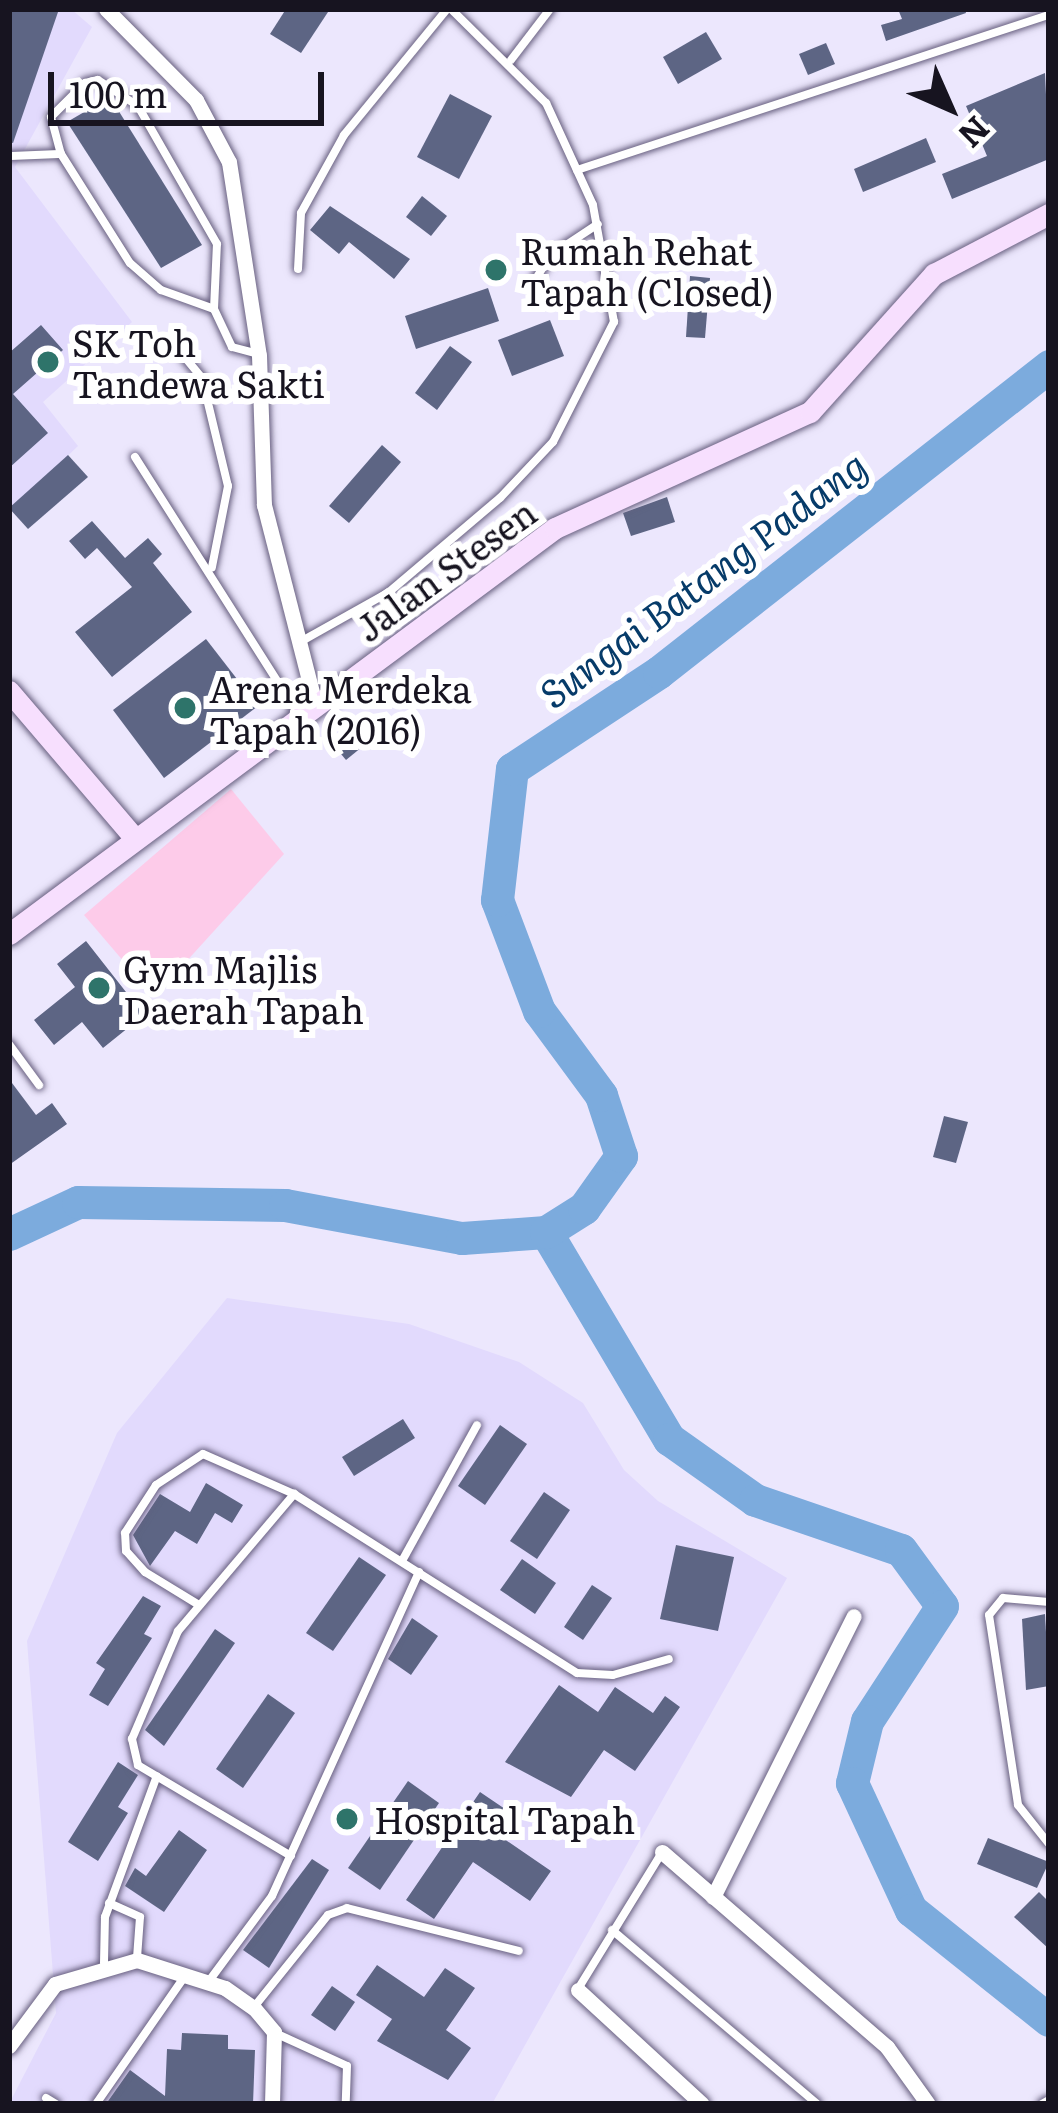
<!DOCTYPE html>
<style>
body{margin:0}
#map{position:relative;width:1058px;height:2113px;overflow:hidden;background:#ece7fd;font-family:Literata,serif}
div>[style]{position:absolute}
.built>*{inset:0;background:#e2dafd}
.green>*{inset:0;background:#fdcbe9}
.river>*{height:33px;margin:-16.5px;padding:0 16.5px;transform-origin:16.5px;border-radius:16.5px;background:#7cabdd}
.building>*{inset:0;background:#5d6584}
.roads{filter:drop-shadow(0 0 3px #675f7f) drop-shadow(0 0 3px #675f7f)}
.lane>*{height:8px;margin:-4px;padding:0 4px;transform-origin:4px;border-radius:4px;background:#fff}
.street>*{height:15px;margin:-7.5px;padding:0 7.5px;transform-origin:7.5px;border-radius:7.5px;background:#fff}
.secondary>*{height:21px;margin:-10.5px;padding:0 10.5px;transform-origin:10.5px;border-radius:10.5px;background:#f7dffe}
.dots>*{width:33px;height:33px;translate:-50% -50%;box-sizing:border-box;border:6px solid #fff;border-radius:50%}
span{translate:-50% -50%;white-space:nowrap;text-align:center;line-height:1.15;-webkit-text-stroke:12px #fff;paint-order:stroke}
.poi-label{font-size:36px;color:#171420}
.left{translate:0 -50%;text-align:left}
.street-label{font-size:36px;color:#171420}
.water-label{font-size:39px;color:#063b69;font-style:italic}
.frame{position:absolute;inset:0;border:12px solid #171420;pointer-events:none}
.north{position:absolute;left:890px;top:48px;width:120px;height:120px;-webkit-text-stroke:9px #fff;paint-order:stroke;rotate:135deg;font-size:33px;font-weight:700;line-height:48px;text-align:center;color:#171420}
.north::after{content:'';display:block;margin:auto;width:42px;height:54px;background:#171420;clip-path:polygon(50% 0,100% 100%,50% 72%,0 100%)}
.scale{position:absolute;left:48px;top:72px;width:276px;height:54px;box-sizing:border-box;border:6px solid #171420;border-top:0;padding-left:15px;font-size:36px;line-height:42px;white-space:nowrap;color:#171420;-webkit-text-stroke:9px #fff;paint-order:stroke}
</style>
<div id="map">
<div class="built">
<i style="clip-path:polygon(9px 9px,71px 9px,92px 27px,15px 167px,132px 322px,43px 402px,78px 446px,9px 512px)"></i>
<i style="clip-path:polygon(227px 1298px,409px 1324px,519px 1362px,583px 1403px,624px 1470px,658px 1501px,787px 1578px,492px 2104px,9px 2104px,56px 2013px,27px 1641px,117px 1433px)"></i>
</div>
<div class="green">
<i style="clip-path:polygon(231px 789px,284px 854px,154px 997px,84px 915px)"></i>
</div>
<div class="river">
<i style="left:546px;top:1232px;width:241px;rotate:59.3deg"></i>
<i style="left:669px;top:1439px;width:105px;rotate:35.3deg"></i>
<i style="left:755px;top:1500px;width:154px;rotate:18.9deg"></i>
<i style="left:901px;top:1550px;width:69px;rotate:53.8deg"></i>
<i style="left:942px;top:1606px;width:137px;rotate:123.1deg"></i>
<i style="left:867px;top:1721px;width:64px;rotate:103.6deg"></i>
<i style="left:852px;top:1783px;width:140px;rotate:65.1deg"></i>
<i style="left:911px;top:1910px;width:176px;rotate:38.6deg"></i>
<i style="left:9px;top:1234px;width:76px;rotate:-24.9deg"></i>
<i style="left:78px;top:1202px;width:207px;rotate:0.8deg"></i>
<i style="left:285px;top:1205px;width:180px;rotate:10.6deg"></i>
<i style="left:462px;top:1238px;width:84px;rotate:-4.1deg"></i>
<i style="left:546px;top:1232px;width:45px;rotate:-32.3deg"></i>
<i style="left:584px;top:1208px;width:64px;rotate:-54.6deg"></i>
<i style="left:621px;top:1156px;width:64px;rotate:-108.2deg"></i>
<i style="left:601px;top:1095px;width:104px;rotate:-126.4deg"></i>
<i style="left:539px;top:1011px;width:119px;rotate:-110.7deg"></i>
<i style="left:497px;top:900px;width:132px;rotate:-83.5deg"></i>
<i style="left:512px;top:769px;width:176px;rotate:-33.4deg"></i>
<i style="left:659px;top:672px;width:496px;rotate:-38.1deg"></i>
</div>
<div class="building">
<i style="clip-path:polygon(9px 9px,58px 12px,13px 143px,9px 142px)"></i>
<i style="clip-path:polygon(286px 9px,330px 9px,301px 53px,270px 34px)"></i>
<i style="clip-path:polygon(898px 9px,965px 9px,966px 13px,886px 41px,881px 25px,902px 19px)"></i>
<i style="clip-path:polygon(706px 32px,722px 59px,678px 84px,663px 57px)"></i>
<i style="clip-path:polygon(826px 43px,835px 64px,808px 75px,799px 54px)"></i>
<i style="clip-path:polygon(1045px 73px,1049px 159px,952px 199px,942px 174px,987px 156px,966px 106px)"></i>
<i style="clip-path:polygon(450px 94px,492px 116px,459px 179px,417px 157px)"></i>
<i style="clip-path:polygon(110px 97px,202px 245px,161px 268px,67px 122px)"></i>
<i style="clip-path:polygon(926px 138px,936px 162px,863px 192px,854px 169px)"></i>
<i style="clip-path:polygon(422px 196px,447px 216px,431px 236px,406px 217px)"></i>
<i style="clip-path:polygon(330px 206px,410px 259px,394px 279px,349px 242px,339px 254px,310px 230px)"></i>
<i style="clip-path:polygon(690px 276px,710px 278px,705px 338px,686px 337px)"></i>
<i style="clip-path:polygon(488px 288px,499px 321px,416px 349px,405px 316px)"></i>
<i style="clip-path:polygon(550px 320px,564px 356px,512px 376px,498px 340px)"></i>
<i style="clip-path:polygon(41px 325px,63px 350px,13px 394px,48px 433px,9px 468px,9px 353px)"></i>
<i style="clip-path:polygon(450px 346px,472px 362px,437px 410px,415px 393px)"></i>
<i style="clip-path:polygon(382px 445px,401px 462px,349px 523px,329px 506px)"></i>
<i style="clip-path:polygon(68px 455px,88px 477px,28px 529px,9px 508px)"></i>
<i style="clip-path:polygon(667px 497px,675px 522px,631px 536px,623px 513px)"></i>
<i style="clip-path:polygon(92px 521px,125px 558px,148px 538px,162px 554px,153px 563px,192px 612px,112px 677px,75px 632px,132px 587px,97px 548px,85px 559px,69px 541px)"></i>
<i style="clip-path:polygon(206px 639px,258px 706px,164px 778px,113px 710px)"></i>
<i style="clip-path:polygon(380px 714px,389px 725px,346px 760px,336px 748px)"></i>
<i style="clip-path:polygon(86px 941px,144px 1015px,103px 1048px,82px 1022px,54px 1045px,34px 1020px,75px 987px,57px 964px)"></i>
<i style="clip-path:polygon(9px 1079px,36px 1115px,52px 1103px,67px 1124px,9px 1165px)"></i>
<i style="clip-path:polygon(944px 1116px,968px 1122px,956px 1163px,933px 1157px)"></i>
<i style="clip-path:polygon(403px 1419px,415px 1438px,354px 1476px,342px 1457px)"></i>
<i style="clip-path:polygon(500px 1425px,527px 1444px,485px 1505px,458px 1486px)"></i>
<i style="clip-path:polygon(206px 1483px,243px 1505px,232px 1523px,215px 1513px,197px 1544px,175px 1531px,150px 1566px,133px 1535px,160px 1494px,190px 1512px)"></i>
<i style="clip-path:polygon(544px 1492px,570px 1510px,537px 1559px,510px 1541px)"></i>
<i style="clip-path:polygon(676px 1545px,734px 1557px,718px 1631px,660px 1619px)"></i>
<i style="clip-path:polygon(359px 1557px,386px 1575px,333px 1651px,306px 1633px)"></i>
<i style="clip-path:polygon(522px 1559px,556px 1583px,535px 1614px,500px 1590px)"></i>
<i style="clip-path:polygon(592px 1585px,612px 1598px,583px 1640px,564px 1627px)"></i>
<i style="clip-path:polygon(143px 1596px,161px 1606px,144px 1634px,152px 1638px,108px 1706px,89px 1695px,105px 1669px,96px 1663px)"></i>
<i style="clip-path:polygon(1045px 1614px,1049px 1686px,1026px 1690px,1022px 1619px)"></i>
<i style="clip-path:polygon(412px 1618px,438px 1636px,411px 1675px,388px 1659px)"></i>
<i style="clip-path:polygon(215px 1629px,235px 1643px,164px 1746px,145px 1730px)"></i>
<i style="clip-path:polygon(559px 1685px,598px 1712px,615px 1687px,653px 1713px,665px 1696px,680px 1707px,635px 1771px,604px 1750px,571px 1797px,505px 1762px)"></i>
<i style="clip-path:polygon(268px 1694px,295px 1713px,243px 1788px,216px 1769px)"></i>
<i style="clip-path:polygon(118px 1762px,138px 1775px,118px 1807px,128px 1813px,98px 1861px,68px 1842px)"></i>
<i style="clip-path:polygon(408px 1781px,439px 1803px,380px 1890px,348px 1868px)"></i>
<i style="clip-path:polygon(480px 1792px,508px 1811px,494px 1832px,551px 1871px,530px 1901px,473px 1862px,434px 1919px,406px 1900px)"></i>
<i style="clip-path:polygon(179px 1830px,207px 1850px,164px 1912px,125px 1886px,135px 1868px,146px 1876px)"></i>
<i style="clip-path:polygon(988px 1838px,1049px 1862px,1037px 1888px,977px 1864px)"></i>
<i style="clip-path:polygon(312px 1859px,329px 1870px,269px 1968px,243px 1950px)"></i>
<i style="clip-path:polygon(1039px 1892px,1049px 1902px,1049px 1949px,1014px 1917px)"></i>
<i style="clip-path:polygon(377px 1965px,424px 1997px,445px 1968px,475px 1988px,446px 2030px,471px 2048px,448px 2080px,377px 2041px,392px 2019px,356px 1995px)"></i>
<i style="clip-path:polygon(332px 1986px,355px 2002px,335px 2031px,311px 2015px)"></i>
<i style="clip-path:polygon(182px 2033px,228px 2035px,228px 2049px,255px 2050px,253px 2104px,106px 2104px,130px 2070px,165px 2096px,167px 2049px,181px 2050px)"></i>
</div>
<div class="roads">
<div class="lane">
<i style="left:511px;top:60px;width:64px;rotate:-52.6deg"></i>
<i style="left:9px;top:156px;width:52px;rotate:-2.2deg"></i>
<i style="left:577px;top:170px;width:497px;rotate:-18.2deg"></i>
<i style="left:298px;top:269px;width:56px;rotate:-86.9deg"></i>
<i style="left:301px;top:213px;width:89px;rotate:-61.1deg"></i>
<i style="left:344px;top:135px;width:163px;rotate:-50.7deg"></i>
<i style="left:532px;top:285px;width:36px;rotate:-58deg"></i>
<i style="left:551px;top:255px;width:56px;rotate:-33.4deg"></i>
<i style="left:214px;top:309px;width:65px;rotate:-87.4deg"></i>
<i style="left:217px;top:244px;width:159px;rotate:-119.8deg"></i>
<i style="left:138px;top:106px;width:48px;rotate:-147deg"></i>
<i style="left:98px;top:80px;width:13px;rotate:167deg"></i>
<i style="left:85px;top:83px;width:48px;rotate:135deg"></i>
<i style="left:51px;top:117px;width:38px;rotate:75deg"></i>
<i style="left:61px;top:154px;width:129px;rotate:57.7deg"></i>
<i style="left:130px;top:263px;width:41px;rotate:41.1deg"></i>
<i style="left:161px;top:290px;width:56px;rotate:19.7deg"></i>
<i style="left:214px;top:309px;width:42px;rotate:64.7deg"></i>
<i style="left:232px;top:347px;width:27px;rotate:15deg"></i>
<i style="left:174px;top:344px;width:44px;rotate:50.5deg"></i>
<i style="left:202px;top:378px;width:111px;rotate:76.5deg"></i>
<i style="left:228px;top:486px;width:83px;rotate:101.2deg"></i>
<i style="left:135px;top:457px;width:304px;rotate:57.6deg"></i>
<i style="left:300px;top:642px;width:102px;rotate:-29.3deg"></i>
<i style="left:389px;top:592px;width:145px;rotate:-40.3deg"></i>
<i style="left:500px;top:498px;width:77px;rotate:-46.6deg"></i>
<i style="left:553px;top:442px;width:135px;rotate:-63.1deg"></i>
<i style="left:614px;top:322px;width:119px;rotate:-100.2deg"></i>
<i style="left:593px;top:205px;width:112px;rotate:-114.7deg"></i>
<i style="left:546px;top:103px;width:134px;rotate:-135.3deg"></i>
<i style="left:9px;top:1044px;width:51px;rotate:53.8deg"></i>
<i style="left:402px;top:1561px;width:155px;rotate:-61.1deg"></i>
<i style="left:1049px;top:1602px;width:46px;rotate:-175deg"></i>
<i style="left:1003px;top:1598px;width:22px;rotate:129deg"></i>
<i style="left:989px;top:1615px;width:192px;rotate:81.3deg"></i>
<i style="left:1018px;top:1805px;width:50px;rotate:51.5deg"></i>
<i style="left:199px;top:1605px;width:63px;rotate:-148.6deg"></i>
<i style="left:145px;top:1572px;width:28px;rotate:-132deg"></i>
<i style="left:126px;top:1551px;width:18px;rotate:-93deg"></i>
<i style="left:125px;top:1533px;width:57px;rotate:-57.1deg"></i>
<i style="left:156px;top:1485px;width:56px;rotate:-33.4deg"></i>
<i style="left:203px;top:1454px;width:99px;rotate:23.7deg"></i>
<i style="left:294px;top:1494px;width:335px;rotate:32.3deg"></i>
<i style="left:577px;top:1673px;width:36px;rotate:3deg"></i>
<i style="left:613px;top:1675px;width:58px;rotate:-15.9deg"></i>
<i style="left:291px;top:1856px;width:178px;rotate:-149.3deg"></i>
<i style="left:138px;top:1765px;width:27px;rotate:-103deg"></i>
<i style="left:132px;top:1739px;width:117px;rotate:-66.9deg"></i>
<i style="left:178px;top:1631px;width:180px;rotate:-49.7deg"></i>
<i style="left:109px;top:1903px;width:34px;rotate:24deg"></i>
<i style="left:140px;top:1917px;width:41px;rotate:94.2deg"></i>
<i style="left:612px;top:1930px;width:269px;rotate:40.3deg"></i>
<i style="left:104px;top:1963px;width:46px;rotate:-88.8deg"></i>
<i style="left:105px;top:1917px;width:150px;rotate:-69.8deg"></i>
<i style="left:209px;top:1981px;width:106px;rotate:-53.5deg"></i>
<i style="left:272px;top:1896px;width:356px;rotate:-65.6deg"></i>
<i style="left:578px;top:1989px;width:158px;rotate:-58.4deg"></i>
<i style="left:254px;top:2007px;width:118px;rotate:-51.2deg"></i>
<i style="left:328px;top:1915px;width:20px;rotate:-20deg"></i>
<i style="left:347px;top:1908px;width:177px;rotate:14deg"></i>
<i style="left:275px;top:2033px;width:79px;rotate:24.6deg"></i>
<i style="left:347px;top:2066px;width:38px;rotate:92deg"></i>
<i style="left:46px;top:2098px;width:12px;rotate:31deg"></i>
<i style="left:96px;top:2104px;width:156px;rotate:-55.2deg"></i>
<i style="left:1042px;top:2104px;width:8px;rotate:-30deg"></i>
</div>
<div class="street">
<i style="left:106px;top:9px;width:128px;rotate:45.3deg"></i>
<i style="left:196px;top:100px;width:70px;rotate:62deg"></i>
<i style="left:229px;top:162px;width:195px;rotate:81.2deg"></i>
<i style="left:259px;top:355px;width:150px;rotate:88.1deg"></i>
<i style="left:264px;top:505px;width:204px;rotate:75.6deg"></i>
<i style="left:662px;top:1852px;width:298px;rotate:40.9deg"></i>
<i style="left:887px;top:2047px;width:70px;rotate:54.3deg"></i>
<i style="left:713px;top:1897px;width:314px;rotate:-63.4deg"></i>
<i style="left:578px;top:1990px;width:168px;rotate:42.6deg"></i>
<i style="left:9px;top:2046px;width:77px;rotate:-53.4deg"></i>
<i style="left:55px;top:1984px;width:85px;rotate:-16.3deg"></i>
<i style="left:137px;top:1960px;width:92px;rotate:17.7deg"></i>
<i style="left:225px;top:1988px;width:35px;rotate:35deg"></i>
<i style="left:254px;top:2008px;width:31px;rotate:50deg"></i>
<i style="left:274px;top:2032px;width:72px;rotate:91.6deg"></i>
</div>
<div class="secondary">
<i style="left:9px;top:691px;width:191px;rotate:49.5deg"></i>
<i style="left:9px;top:934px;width:680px;rotate:-36.63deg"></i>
<i style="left:555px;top:528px;width:280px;rotate:-24.5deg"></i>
<i style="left:810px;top:412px;width:186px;rotate:-48.1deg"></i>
<i style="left:934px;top:274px;width:130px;rotate:-27.6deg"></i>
</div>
</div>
<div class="dots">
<i style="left:496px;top:270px;background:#2e746a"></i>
<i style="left:48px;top:362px;background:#2e746a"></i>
<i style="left:185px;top:708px;background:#2e746a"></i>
<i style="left:99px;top:988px;background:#2e746a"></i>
<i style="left:347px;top:1819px;background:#2e746a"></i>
</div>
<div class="poi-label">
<span class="left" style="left:520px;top:270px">Rumah Rehat<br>Tapah (Closed)</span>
<span class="left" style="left:72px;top:362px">SK Toh<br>Tandewa Sakti</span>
<span class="left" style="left:209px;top:708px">Arena Merdeka<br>Tapah (2016)</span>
<span class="left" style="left:123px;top:988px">Gym Majlis<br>Daerah Tapah</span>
<span class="left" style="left:374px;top:1819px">Hospital Tapah</span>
</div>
<div class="street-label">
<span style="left:445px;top:569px;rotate:-36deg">Jalan Stesen</span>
</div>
<div class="water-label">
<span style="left:702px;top:578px;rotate:-37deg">Sungai Batang Padang</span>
</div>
<div class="frame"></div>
<div class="north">N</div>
<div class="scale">100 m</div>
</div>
